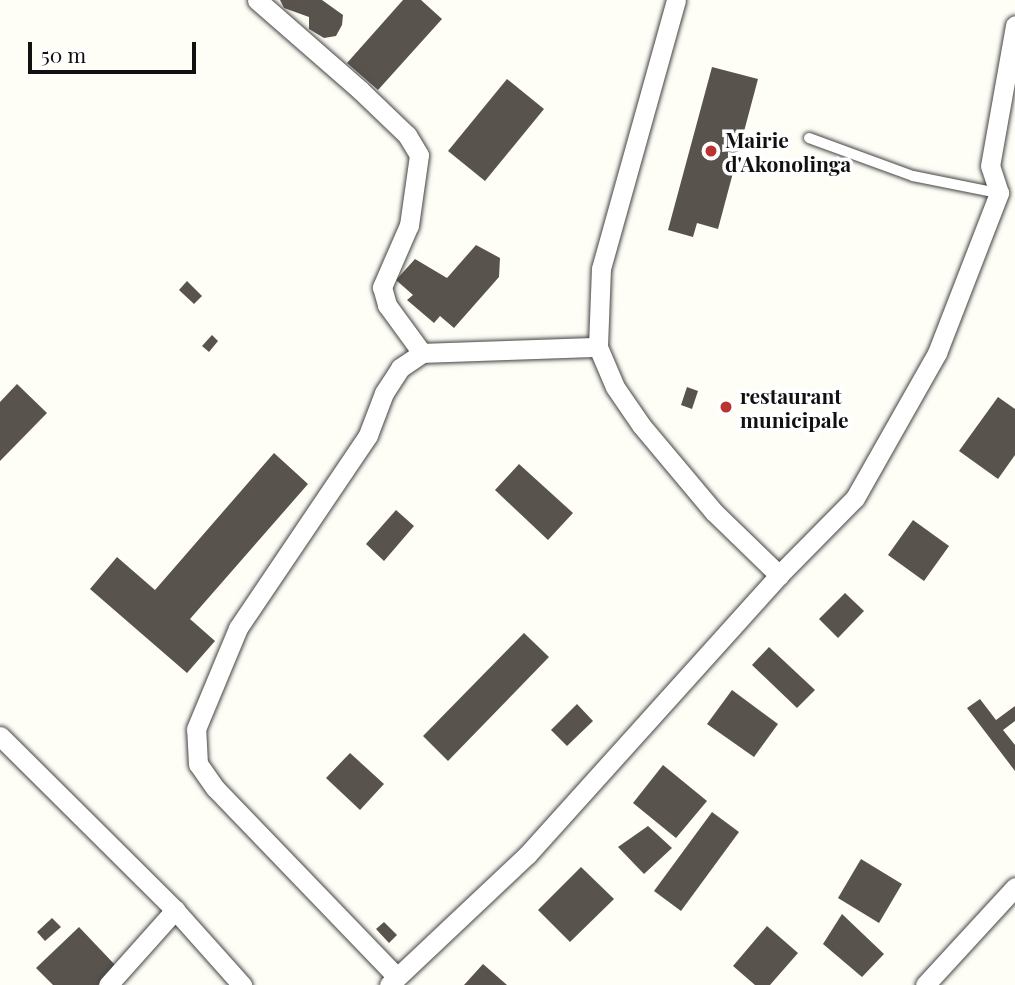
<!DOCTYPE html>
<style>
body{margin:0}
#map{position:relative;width:1015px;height:985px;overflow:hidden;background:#fefdf6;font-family:"Playfair Display",serif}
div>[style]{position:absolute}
.building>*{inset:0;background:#59534e}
.roads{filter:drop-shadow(0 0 2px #444) drop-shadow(0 0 2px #444)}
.service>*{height:10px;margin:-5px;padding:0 5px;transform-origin:5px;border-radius:5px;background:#fff}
.minor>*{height:19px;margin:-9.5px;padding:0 9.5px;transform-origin:9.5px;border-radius:9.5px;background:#fff}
.dots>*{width:19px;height:19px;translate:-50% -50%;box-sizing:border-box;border:4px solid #fff;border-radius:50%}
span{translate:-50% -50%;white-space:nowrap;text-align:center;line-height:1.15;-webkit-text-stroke:7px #fff;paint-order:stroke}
.poi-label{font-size:21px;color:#111;font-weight:700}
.left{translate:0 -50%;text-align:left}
.scale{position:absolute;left:28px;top:42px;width:168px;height:32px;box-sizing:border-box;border:4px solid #111;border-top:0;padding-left:9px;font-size:21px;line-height:24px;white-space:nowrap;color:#111;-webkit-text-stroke:5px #fff;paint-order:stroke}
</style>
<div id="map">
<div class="building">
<i style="clip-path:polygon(280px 0,322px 0,343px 15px,342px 25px,336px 36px,324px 38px,309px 29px,309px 17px,284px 8px)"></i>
<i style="clip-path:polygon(403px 0,421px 0,442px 19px,378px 90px,347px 63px)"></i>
<i style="clip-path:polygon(712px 67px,758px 79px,718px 229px,697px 223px,693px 237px,668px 230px)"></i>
<i style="clip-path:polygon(507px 79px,544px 109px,485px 181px,448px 151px)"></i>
<i style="clip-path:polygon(476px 245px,500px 258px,499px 277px,454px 328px,440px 316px,434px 323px,407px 300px,413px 295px,396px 280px,415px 259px,447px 278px)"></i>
<i style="clip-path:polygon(187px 281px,202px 296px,194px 304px,179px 290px)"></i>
<i style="clip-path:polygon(212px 335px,218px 341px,209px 352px,202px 346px)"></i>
<i style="clip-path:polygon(17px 384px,47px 413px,0 461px,0 402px)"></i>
<i style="clip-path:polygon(687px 387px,698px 391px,692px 409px,681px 405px)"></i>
<i style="clip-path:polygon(998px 397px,1015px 409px,1015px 455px,998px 479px,959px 451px)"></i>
<i style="clip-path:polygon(274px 453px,308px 484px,190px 619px,215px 641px,187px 673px,90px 589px,117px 557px,155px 590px)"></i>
<i style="clip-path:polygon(519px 464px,573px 513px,548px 540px,495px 490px)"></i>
<i style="clip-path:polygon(396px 510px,414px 526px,384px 561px,366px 544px)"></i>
<i style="clip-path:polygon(913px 520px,949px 546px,924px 581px,888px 555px)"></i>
<i style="clip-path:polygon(845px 593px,864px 611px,838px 638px,819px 619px)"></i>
<i style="clip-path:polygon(524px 633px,549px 657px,448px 761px,423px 736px)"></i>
<i style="clip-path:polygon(769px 647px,815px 690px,797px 708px,752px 665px)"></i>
<i style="clip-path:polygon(732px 690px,778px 724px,754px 757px,707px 724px)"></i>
<i style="clip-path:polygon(980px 699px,996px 720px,1015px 706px,1015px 721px,1003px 730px,1015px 745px,1015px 771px,967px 708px)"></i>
<i style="clip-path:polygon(577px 704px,593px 721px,567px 746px,551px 730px)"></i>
<i style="clip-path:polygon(350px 753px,384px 784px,360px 810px,326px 778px)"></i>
<i style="clip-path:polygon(663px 765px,707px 801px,676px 838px,633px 803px)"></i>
<i style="clip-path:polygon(712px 812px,739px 832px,681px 911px,654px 891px)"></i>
<i style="clip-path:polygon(648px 826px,672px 848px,644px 874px,618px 847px)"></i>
<i style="clip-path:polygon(861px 859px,902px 884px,879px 923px,838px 898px)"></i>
<i style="clip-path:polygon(581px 867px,614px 899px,570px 942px,538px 910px)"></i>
<i style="clip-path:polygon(842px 914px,884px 954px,862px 977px,823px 944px)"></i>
<i style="clip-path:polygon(52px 918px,61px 927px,45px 941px,37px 932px)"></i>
<i style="clip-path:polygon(384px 922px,397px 935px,389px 943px,376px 929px)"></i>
<i style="clip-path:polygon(767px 926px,798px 953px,770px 985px,755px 985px,733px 966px)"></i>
<i style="clip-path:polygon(79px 927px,117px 967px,98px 985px,53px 985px,36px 968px)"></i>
<i style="clip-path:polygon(483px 964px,507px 985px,464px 985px)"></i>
</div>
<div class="roads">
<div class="service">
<i style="left:809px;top:138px;width:111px;rotate:20.1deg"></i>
<i style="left:913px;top:176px;width:87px;rotate:11.3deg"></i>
</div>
<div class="minor">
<i style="left:257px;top:0;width:137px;rotate:41.1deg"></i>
<i style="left:360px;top:90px;width:65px;rotate:43.8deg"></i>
<i style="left:407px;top:135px;width:23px;rotate:59deg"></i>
<i style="left:419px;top:155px;width:71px;rotate:98.1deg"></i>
<i style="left:409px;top:225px;width:68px;rotate:113.5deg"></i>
<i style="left:382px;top:287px;width:19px;rotate:74deg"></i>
<i style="left:387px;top:305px;width:59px;rotate:53.9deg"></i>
<i style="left:676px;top:0;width:278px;rotate:105.6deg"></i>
<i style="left:601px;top:268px;width:79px;rotate:92.2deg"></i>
<i style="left:598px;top:347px;width:43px;rotate:67deg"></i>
<i style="left:615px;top:387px;width:46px;rotate:55.6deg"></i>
<i style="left:641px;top:425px;width:114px;rotate:50deg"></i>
<i style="left:714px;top:512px;width:91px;rotate:44.1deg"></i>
<i style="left:0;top:736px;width:247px;rotate:44.8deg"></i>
<i style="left:175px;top:910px;width:101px;rotate:48.2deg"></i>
<i style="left:397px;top:977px;width:262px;rotate:-133.9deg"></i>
<i style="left:215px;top:788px;width:29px;rotate:-125deg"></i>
<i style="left:198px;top:764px;width:35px;rotate:-93deg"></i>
<i style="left:196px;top:729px;width:109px;rotate:-67.4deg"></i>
<i style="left:238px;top:628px;width:233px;rotate:-56deg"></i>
<i style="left:368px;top:435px;width:45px;rotate:-69.1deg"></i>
<i style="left:384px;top:393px;width:30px;rotate:-57deg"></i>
<i style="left:400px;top:368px;width:27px;rotate:-34deg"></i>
<i style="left:422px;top:353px;width:176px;rotate:-2deg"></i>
<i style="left:108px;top:985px;width:101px;rotate:-48.2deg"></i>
<i style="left:389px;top:985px;width:190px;rotate:-43.3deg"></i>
<i style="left:527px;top:855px;width:377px;rotate:-48deg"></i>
<i style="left:779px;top:575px;width:108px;rotate:-45.4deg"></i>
<i style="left:855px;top:498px;width:167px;rotate:-60.5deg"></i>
<i style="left:937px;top:353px;width:172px;rotate:-68.8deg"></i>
<i style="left:999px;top:193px;width:28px;rotate:-108deg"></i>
<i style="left:990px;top:166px;width:143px;rotate:-79.9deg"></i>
<i style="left:925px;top:985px;width:133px;rotate:-47.4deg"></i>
</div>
</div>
<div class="dots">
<i style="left:711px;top:151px;background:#b83332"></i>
<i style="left:726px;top:407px;background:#b83332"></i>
</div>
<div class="poi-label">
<span class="left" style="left:725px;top:151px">Mairie<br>d'Akonolinga</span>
<span class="left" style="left:740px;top:407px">restaurant<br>municipale</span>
</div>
<div class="scale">50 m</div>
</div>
